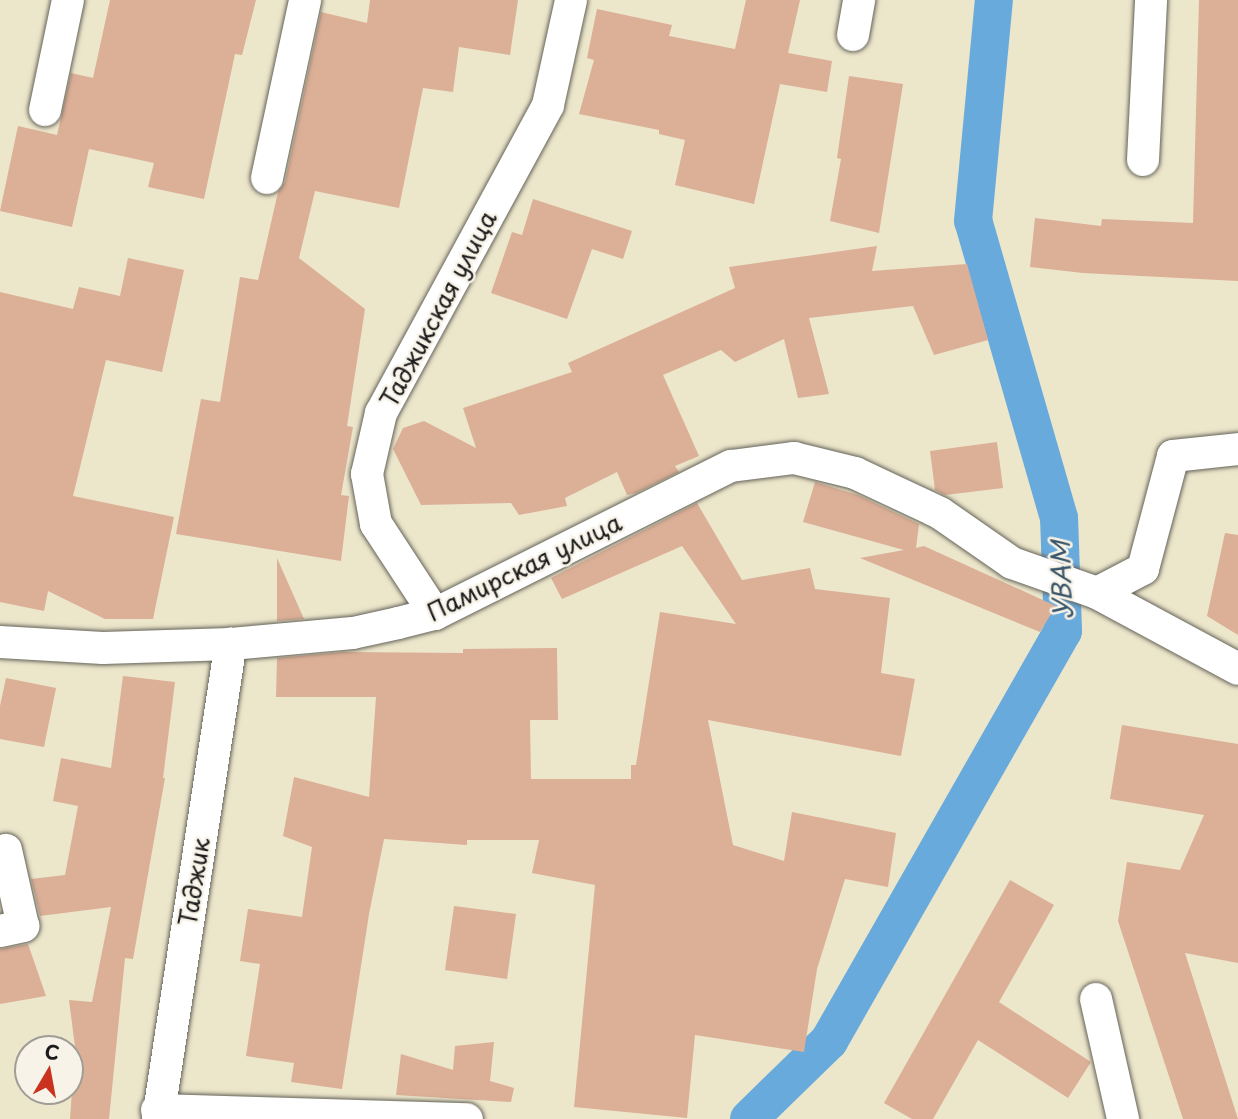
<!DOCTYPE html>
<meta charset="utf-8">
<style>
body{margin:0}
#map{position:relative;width:1238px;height:1119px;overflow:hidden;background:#ece6cb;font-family:"Playpen Sans",sans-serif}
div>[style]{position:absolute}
.canal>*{height:38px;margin:-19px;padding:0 19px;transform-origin:19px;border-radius:19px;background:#68aadc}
.building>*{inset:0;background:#dcaf97}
.roads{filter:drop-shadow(0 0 2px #656359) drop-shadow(0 0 2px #656359)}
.minor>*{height:32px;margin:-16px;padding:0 16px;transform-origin:16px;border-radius:16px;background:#fff}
span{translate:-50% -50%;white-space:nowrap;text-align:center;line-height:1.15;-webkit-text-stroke:5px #f7f3e8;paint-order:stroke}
.street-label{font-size:24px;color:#1c1c1c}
.water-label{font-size:26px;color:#3a5569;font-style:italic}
.north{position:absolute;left:14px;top:1035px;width:70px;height:70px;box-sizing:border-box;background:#f7f3e8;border:2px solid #9f9d96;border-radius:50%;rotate:10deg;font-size:19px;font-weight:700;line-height:28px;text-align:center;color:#1c1c1c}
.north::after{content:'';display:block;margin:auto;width:24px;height:32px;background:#c8321e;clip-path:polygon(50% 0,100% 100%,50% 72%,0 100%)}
</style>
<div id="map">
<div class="canal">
<i style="left:749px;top:1119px;width:112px;rotate:-44.3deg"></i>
<i style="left:829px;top:1041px;width:472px;rotate:-60.3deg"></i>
<i style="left:1063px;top:631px;width:113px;rotate:-92deg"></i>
<i style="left:1059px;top:518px;width:309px;rotate:-106.1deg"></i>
<i style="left:973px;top:221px;width:222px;rotate:-84.6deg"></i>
</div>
<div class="building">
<i style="clip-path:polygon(110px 0,256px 0,242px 55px,235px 54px,204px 199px,148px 187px,154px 163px,89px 149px,72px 227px,0 211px,18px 126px,57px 135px,71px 73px,93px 78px)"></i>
<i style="clip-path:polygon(370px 0,518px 0,510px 55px,459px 47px,453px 92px,423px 88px,399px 208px,315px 191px,299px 258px,365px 309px,347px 426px,353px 427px,341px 495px,349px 496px,341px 561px,176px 534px,201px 399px,220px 402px,240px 277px,258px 280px,278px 192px,285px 182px,321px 12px,367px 23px)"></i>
<i style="clip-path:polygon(746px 0,800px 0,788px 53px,832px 61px,827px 92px,780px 84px,754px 204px,675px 185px,685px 140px,659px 134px,659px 130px,579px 114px,594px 60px,587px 58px,597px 9px,672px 25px,669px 36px,735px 49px)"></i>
<i style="clip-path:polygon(1199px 0,1238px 0,1238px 281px,1083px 273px,1030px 267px,1035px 218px,1101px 226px,1102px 219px,1193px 223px)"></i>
<i style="clip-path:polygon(849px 76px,903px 84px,879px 233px,830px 221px,841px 159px,837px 158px)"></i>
<i style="clip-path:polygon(533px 199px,632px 231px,623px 259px,592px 249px,567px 319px,491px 293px,512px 232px,522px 235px)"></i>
<i style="clip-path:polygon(877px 246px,872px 271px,967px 264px,988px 340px,934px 355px,913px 306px,809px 318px,829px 394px,798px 398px,784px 339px,735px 362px,721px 350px,663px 375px,699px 456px,675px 466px,679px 472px,636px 493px,627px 495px,617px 472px,565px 498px,567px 506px,519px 515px,511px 503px,421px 505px,393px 449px,403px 428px,424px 421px,476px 448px,463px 408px,572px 372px,568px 363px,735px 288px,729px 267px)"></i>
<i style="clip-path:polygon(128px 258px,184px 270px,162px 372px,106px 360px,73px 496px,174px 517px,153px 619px,105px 619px,48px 591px,44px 611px,0 602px,0 292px,73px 309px,79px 287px,120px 296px)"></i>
<i style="clip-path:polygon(997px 442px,1003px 488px,945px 495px,935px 490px,930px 451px)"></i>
<i style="clip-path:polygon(815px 482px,858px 495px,919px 524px,916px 548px,924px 546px,1056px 606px,1040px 632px,860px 558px,904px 550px,803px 522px)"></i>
<i style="clip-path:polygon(697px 503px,742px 580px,810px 568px,815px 589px,890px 598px,881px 673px,915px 679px,901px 756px,708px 720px,733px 845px,784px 861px,792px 812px,896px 833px,888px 887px,845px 879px,817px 969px,804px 1052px,695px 1035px,687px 1118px,574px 1107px,595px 885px,532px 873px,539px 840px,467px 840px,467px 845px,384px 839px,369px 914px,342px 1089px,291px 1082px,294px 1063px,246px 1056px,260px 964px,240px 961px,248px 909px,302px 917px,312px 847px,283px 836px,294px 777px,369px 797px,376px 697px,276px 697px,277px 658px,343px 652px,463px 653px,463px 649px,557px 648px,558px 720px,530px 720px,531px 779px,631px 779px,631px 765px,636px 765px,660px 612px,736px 624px,682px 546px,562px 599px,551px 578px)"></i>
<i style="clip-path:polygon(1225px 533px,1238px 535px,1238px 635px,1207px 616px)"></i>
<i style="clip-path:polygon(277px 558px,304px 619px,277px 621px)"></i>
<i style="clip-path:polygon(123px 676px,175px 682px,163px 778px,165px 778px,133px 959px,125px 958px,109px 1119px,70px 1119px,75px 1047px,69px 1000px,92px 1002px,111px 907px,40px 916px,31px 879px,65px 875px,78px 806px,53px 801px,61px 758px,111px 768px)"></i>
<i style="clip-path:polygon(6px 678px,56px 688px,44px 747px,0 739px,0 706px)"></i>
<i style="clip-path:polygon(1122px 725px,1238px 744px,1238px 963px,1185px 953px,1238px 1119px,1183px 1119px,1118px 921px,1127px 862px,1180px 870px,1204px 815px,1110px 799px)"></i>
<i style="clip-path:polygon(1010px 880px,1054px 905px,999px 1002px,1091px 1062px,1068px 1098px,978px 1040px,933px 1119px,912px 1119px,884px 1103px)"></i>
<i style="clip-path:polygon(454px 906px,516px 914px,507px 979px,445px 970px)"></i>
<i style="clip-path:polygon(28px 944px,46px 996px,0 1004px,0 949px)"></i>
<i style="clip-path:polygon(494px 1042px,490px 1081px,514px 1088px,511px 1102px,396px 1095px,401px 1054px,453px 1070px,455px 1046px)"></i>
</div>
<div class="roads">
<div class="minor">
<i style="left:853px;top:35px;width:36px;rotate:-80deg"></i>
<i style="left:45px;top:110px;width:112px;rotate:-78.2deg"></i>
<i style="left:1143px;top:160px;width:160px;rotate:-87.1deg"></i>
<i style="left:267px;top:178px;width:182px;rotate:-77.9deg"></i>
<i style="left:1097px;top:593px;width:52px;rotate:-27.6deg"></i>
<i style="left:1143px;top:569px;width:117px;rotate:-75.1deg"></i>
<i style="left:1173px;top:456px;width:65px;rotate:-6.1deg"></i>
<i style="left:435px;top:614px;width:108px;rotate:-123.2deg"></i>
<i style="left:376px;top:524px;width:51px;rotate:-100.2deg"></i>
<i style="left:367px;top:474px;width:63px;rotate:-77.1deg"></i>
<i style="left:381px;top:413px;width:350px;rotate:-61.5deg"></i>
<i style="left:548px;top:105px;width:107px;rotate:-77.6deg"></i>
<i style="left:0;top:642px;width:103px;rotate:3.3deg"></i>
<i style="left:103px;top:648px;width:128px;rotate:-1.8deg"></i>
<i style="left:231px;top:644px;width:122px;rotate:-5.2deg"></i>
<i style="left:353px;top:633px;width:46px;rotate:-12.5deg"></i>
<i style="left:398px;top:623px;width:38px;rotate:-14deg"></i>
<i style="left:435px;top:614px;width:331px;rotate:-26.6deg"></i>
<i style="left:731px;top:466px;width:64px;rotate:-7.2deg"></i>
<i style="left:794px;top:458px;width:63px;rotate:13.8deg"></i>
<i style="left:855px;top:473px;width:94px;rotate:25.2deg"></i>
<i style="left:940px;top:513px;width:88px;rotate:34.8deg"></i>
<i style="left:1012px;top:563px;width:90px;rotate:19.4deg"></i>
<i style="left:1097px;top:593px;width:160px;rotate:28.3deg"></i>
<i style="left:0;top:931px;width:24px;rotate:-12deg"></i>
<i style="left:23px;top:926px;width:78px;rotate:-102.6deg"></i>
<i style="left:1096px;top:999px;width:123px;rotate:77.3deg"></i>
<i style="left:157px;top:1110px;width:310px;rotate:1.7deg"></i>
<i style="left:158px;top:1119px;width:481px;rotate:-81.3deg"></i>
</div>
</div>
<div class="street-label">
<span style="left:438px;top:309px;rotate:-62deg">Таджикская улица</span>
<span style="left:524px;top:567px;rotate:-26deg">Памирская улица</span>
<span style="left:194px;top:882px;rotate:-81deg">Таджик</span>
</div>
<div class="water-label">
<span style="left:1061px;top:580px;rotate:-92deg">УВАМ</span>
</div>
<div class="north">С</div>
</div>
